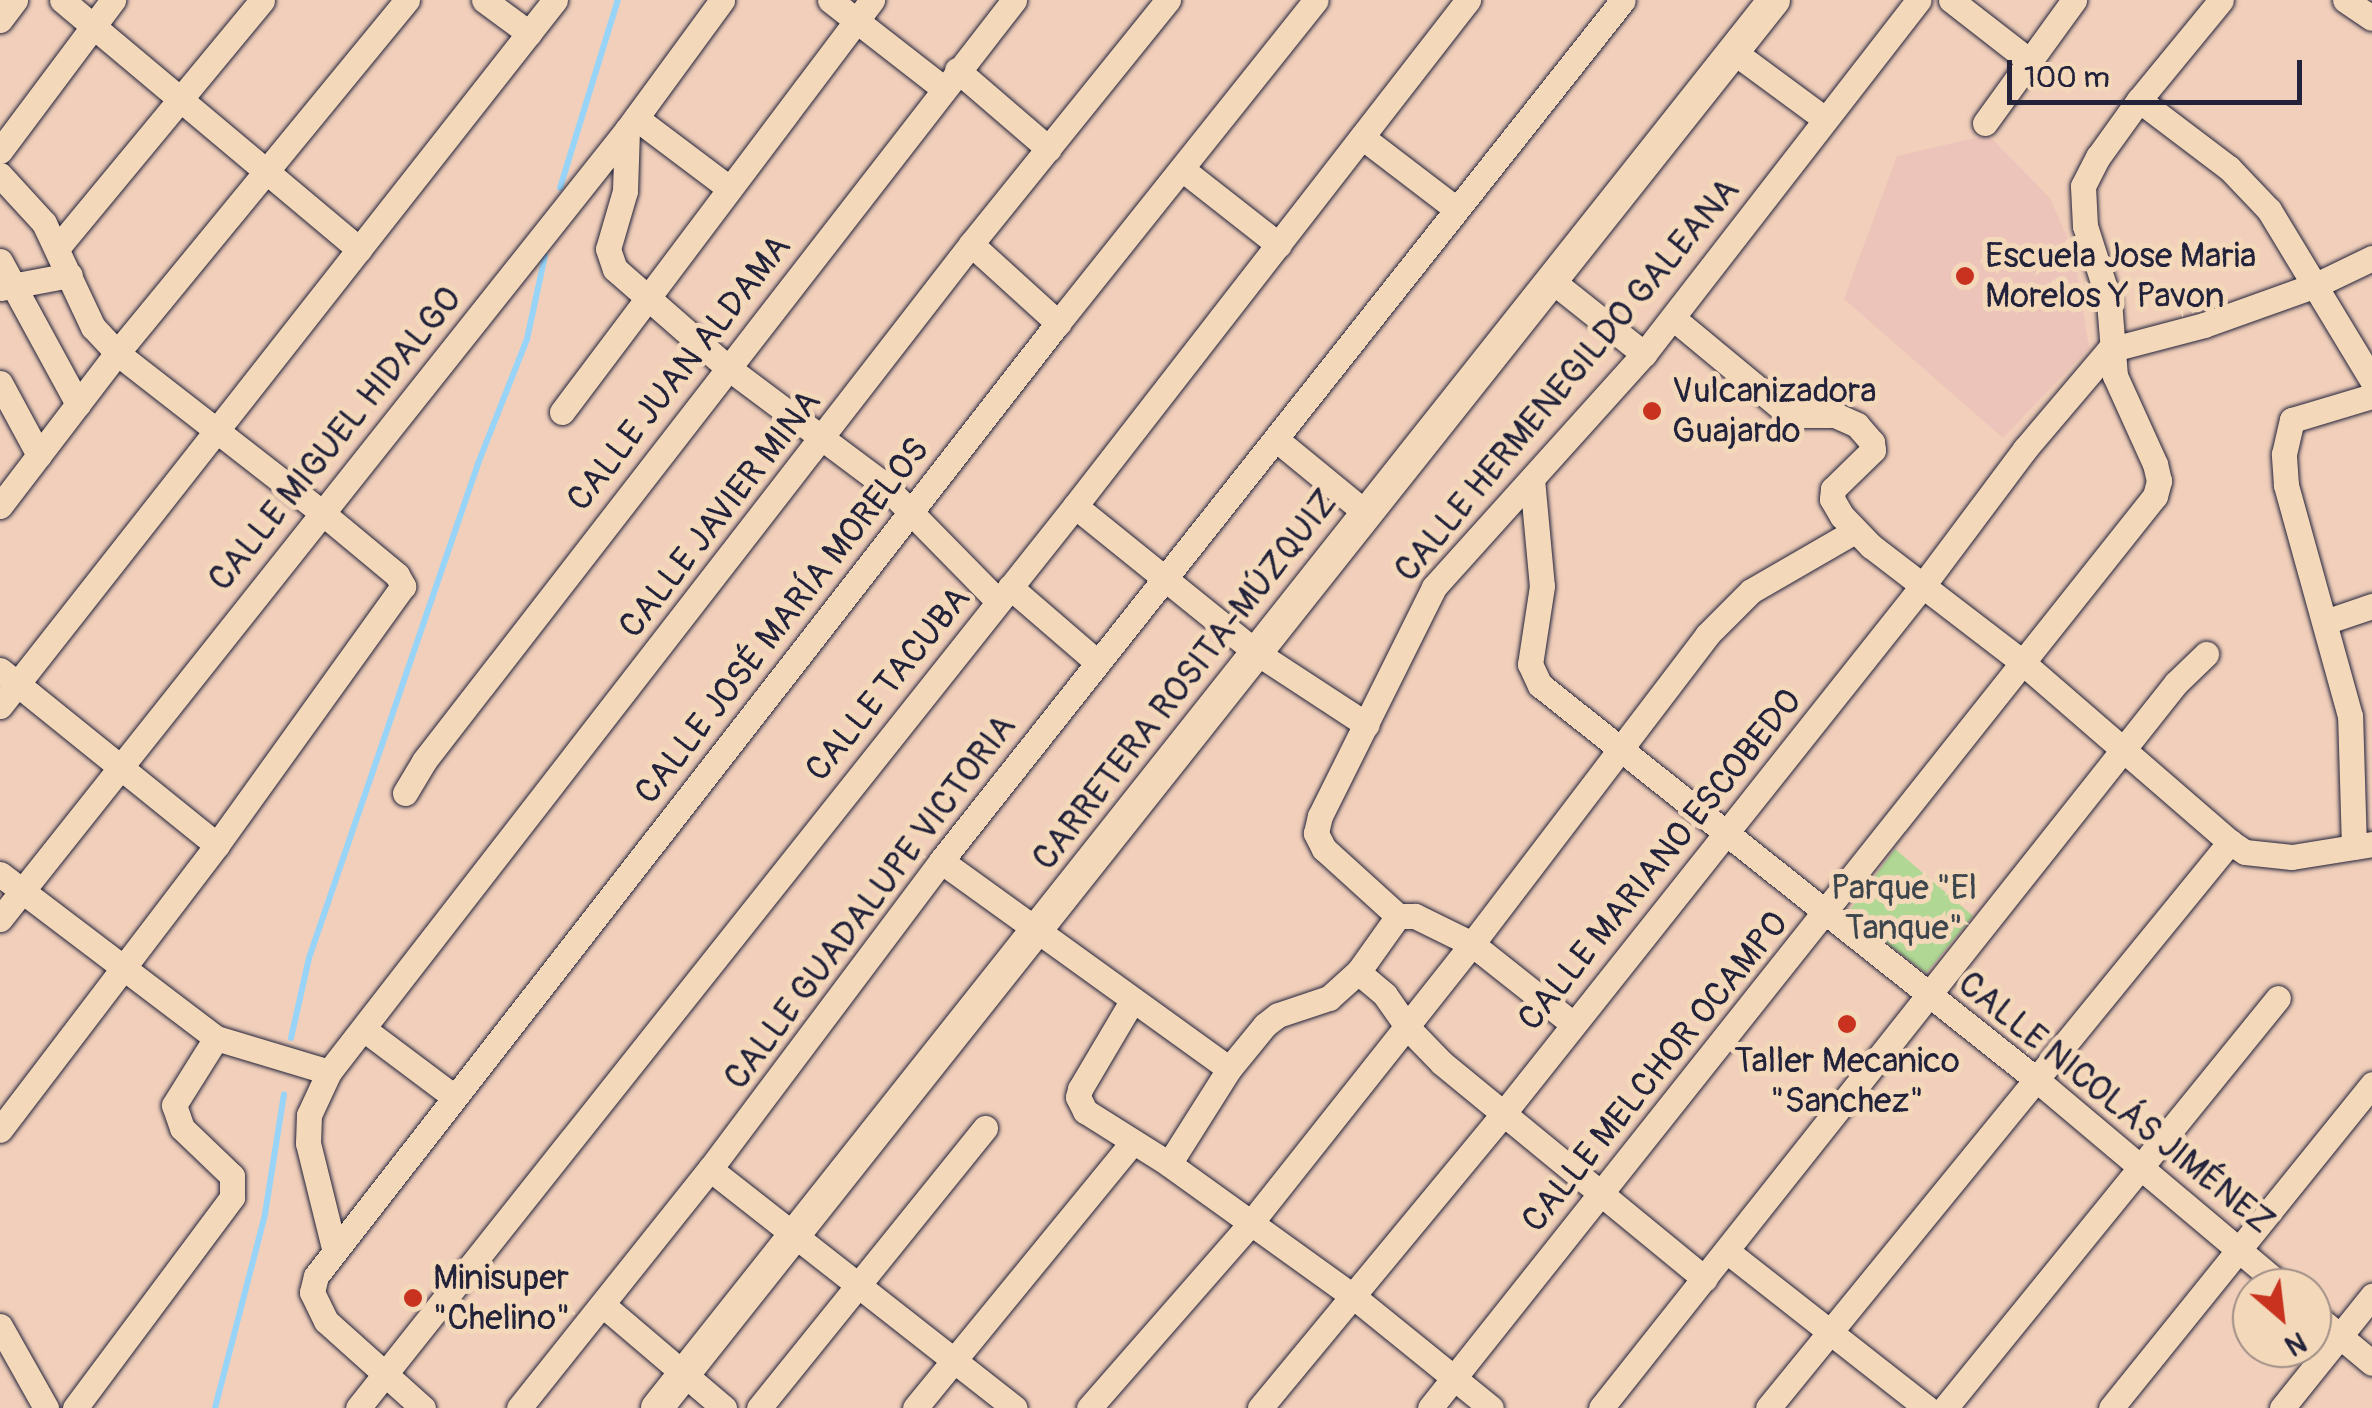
<!DOCTYPE html>
<meta charset="utf-8">
<style>
body{margin:0}
#map{position:relative;width:2372px;height:1408px;overflow:hidden;background:#f1cfba;font-family:Pangolin,sans-serif}
div>[style]{position:absolute}
.built>*{inset:0;background:#edc4ba}
.green>*{inset:0;background:#b0d894}
.stream>*{height:6px;margin:-3px;padding:0 3px;transform-origin:3px;border-radius:3px;background:#97d4f8}
.roads{filter:drop-shadow(0 0 2px #22223b) drop-shadow(0 0 2px #22223b)}
.minor>*{height:25px;margin:-12.5px;padding:0 12.5px;transform-origin:12.5px;border-radius:12.5px;background:#f4d8ba}
.major>*{height:32px;margin:-16px;padding:0 16px;transform-origin:16px;border-radius:16px;background:#f4d8ba}
.dots>*{width:28px;height:28px;translate:-50% -50%;box-sizing:border-box;border:5px solid #f4d8ba;border-radius:50%}
span{translate:-50% -50%;white-space:nowrap;text-align:center;line-height:1.15;-webkit-text-stroke:10px #f4d8ba;paint-order:stroke}
.poi-label{font-size:35px;color:#22223b}
.left{translate:0 -50%;text-align:left}
.street-label{font-size:35px;color:#22223b}
.park-label{font-size:35px;color:#3e464d}
.north{position:absolute;left:2232px;top:1268px;width:100px;height:100px;box-sizing:border-box;background:#f4d8ba;border:2px solid #a08f87;border-radius:50%;rotate:152deg;font-size:28px;font-weight:700;line-height:40px;text-align:center;color:#22223b}
.north::after{content:'';display:block;margin:auto;width:35px;height:45px;background:#c8321e;clip-path:polygon(50% 0,100% 100%,50% 72%,0 100%)}
.scale{position:absolute;left:2007px;top:60px;width:295px;height:45px;box-sizing:border-box;border:5px solid #22223b;border-top:0;padding-left:12px;font-size:30px;line-height:35px;white-space:nowrap;color:#22223b;-webkit-text-stroke:8px #f4d8ba;paint-order:stroke}
</style>
<div id="map">
<div class="built">
<i style="clip-path:polygon(1988px 135px,2050px 198px,2074px 253px,2089px 348px,2003px 438px,1844px 299px,1897px 156px)"></i>
</div>
<div class="green">
<i style="clip-path:polygon(1895px 849px,1973px 916px,1926px 973px,1848px 913px)"></i>
</div>
<div class="stream">
<i style="left:560px;top:188px;width:197px;rotate:-72.9deg"></i>
<i style="left:291px;top:1038px;width:82px;rotate:-77.3deg"></i>
<i style="left:309px;top:958px;width:525px;rotate:-71.12deg"></i>
<i style="left:479px;top:461px;width:131px;rotate:-68.5deg"></i>
<i style="left:527px;top:339px;width:85px;rotate:-77.8deg"></i>
<i style="left:215px;top:1408px;width:200px;rotate:-75.5deg"></i>
<i style="left:265px;top:1214px;width:121px;rotate:-81deg"></i>
</div>
<div class="roads">
<div class="minor">
<i style="left:62px;top:0;width:388px;rotate:40deg"></i>
<i style="left:484px;top:0;width:56px;rotate:36.3deg"></i>
<i style="left:830px;top:0;width:143px;rotate:37.9deg"></i>
<i style="left:1951px;top:0;width:98px;rotate:37.9deg"></i>
<i style="left:2345px;top:0;width:32px;rotate:34deg"></i>
<i style="left:0;top:20px;width:25px;rotate:-53deg"></i>
<i style="left:1734px;top:52px;width:113px;rotate:36.4deg"></i>
<i style="left:957px;top:70px;width:121px;rotate:40.7deg"></i>
<i style="left:2139px;top:100px;width:113px;rotate:37.1deg"></i>
<i style="left:2229px;top:168px;width:58px;rotate:46.4deg"></i>
<i style="left:2269px;top:210px;width:199px;rotate:58.8deg"></i>
<i style="left:636px;top:118px;width:116px;rotate:37deg"></i>
<i style="left:1985px;top:123px;width:152px;rotate:-54.1deg"></i>
<i style="left:627px;top:130px;width:61px;rotate:91.9deg"></i>
<i style="left:625px;top:191px;width:60px;rotate:106.3deg"></i>
<i style="left:608px;top:249px;width:21px;rotate:71deg"></i>
<i style="left:615px;top:269px;width:149px;rotate:41.2deg"></i>
<i style="left:727px;top:367px;width:192px;rotate:36.8deg"></i>
<i style="left:881px;top:482px;width:167px;rotate:45.5deg"></i>
<i style="left:1362px;top:137px;width:117px;rotate:37.4deg"></i>
<i style="left:0;top:151px;width:189px;rotate:-53.2deg"></i>
<i style="left:1182px;top:169px;width:123px;rotate:38.1deg"></i>
<i style="left:0;top:175px;width:65px;rotate:47.5deg"></i>
<i style="left:44px;top:223px;width:115px;rotate:64.8deg"></i>
<i style="left:93px;top:327px;width:35px;rotate:47deg"></i>
<i style="left:117px;top:353px;width:257px;rotate:37.9deg"></i>
<i style="left:320px;top:511px;width:100px;rotate:39.7deg"></i>
<i style="left:397px;top:575px;width:13px;rotate:61deg"></i>
<i style="left:403px;top:586px;width:319px;rotate:125.7deg"></i>
<i style="left:217px;top:845px;width:358px;rotate:127.3deg"></i>
<i style="left:971px;top:244px;width:118px;rotate:42.2deg"></i>
<i style="left:58px;top:247px;width:320px;rotate:-50.4deg"></i>
<i style="left:0;top:261px;width:163px;rotate:61.4deg"></i>
<i style="left:1551px;top:280px;width:119px;rotate:38.5deg"></i>
<i style="left:1px;top:288px;width:70px;rotate:-10.7deg"></i>
<i style="left:1673px;top:318px;width:144px;rotate:39.7deg"></i>
<i style="left:1784px;top:410px;width:10px;rotate:29deg"></i>
<i style="left:1793px;top:415px;width:42px"></i>
<i style="left:1835px;top:415px;width:24px;rotate:24deg"></i>
<i style="left:1857px;top:425px;width:23px;rotate:49deg"></i>
<i style="left:1872px;top:442px;width:8px;rotate:83deg"></i>
<i style="left:1873px;top:450px;width:56px;rotate:135.7deg"></i>
<i style="left:1833px;top:489px;width:10px;rotate:96deg"></i>
<i style="left:1832px;top:499px;width:20px;rotate:60deg"></i>
<i style="left:1842px;top:516px;width:42px;rotate:46deg"></i>
<i style="left:1871px;top:546px;width:190px;rotate:37.5deg"></i>
<i style="left:2022px;top:662px;width:275px;rotate:40.9deg"></i>
<i style="left:2230px;top:842px;width:18px;rotate:34deg"></i>
<i style="left:2245px;top:852px;width:47px;rotate:6.1deg"></i>
<i style="left:2292px;top:857px;width:81px;rotate:-9.2deg"></i>
<i style="left:0;top:383px;width:82px;rotate:61.6deg"></i>
<i style="left:562px;top:412px;width:516px;rotate:-53.04deg"></i>
<i style="left:1277px;top:440px;width:117px;rotate:39.4deg"></i>
<i style="left:1532px;top:479px;width:107px;rotate:84.7deg"></i>
<i style="left:1542px;top:586px;width:79px;rotate:98.7deg"></i>
<i style="left:1530px;top:664px;width:23px;rotate:65deg"></i>
<i style="left:1540px;top:685px;width:635px;rotate:38.48deg"></i>
<i style="left:2037px;top:1080px;width:323px;rotate:40.1deg"></i>
<i style="left:0;top:506px;width:193px;rotate:-52.6deg"></i>
<i style="left:117px;top:353px;width:457px;rotate:-50.6deg"></i>
<i style="left:1075px;top:506px;width:234px;rotate:38.9deg"></i>
<i style="left:1257px;top:653px;width:131px;rotate:33.2deg"></i>
<i style="left:1010px;top:587px;width:116px;rotate:40.8deg"></i>
<i style="left:2325px;top:622px;width:50px;rotate:-18.8deg"></i>
<i style="left:0;top:670px;width:279px;rotate:38.9deg"></i>
<i style="left:0;top:706px;width:898px;rotate:-51.83deg"></i>
<i style="left:405px;top:793px;width:37px;rotate:-59deg"></i>
<i style="left:424px;top:761px;width:963px;rotate:-52.21deg"></i>
<i style="left:2354px;top:847px;width:131px;rotate:-91.7deg"></i>
<i style="left:2350px;top:716px;width:240px;rotate:-105.5deg"></i>
<i style="left:2286px;top:485px;width:31px;rotate:-94deg"></i>
<i style="left:2284px;top:454px;width:35px;rotate:-77deg"></i>
<i style="left:2292px;top:420px;width:84px;rotate:-16.7deg"></i>
<i style="left:941px;top:861px;width:355px;rotate:35.8deg"></i>
<i style="left:0;top:874px;width:271px;rotate:37.2deg"></i>
<i style="left:216px;top:1038px;width:118px;rotate:16.7deg"></i>
<i style="left:1398px;top:916px;width:69px;rotate:125.5deg"></i>
<i style="left:1358px;top:972px;width:35px;rotate:40deg"></i>
<i style="left:1385px;top:995px;width:39px;rotate:55deg"></i>
<i style="left:1407px;top:1027px;width:50px;rotate:45.8deg"></i>
<i style="left:1442px;top:1063px;width:340px;rotate:39.4deg"></i>
<i style="left:0;top:919px;width:1008px;rotate:-51.53deg"></i>
<i style="left:627px;top:130px;width:161px;rotate:-53.8deg"></i>
<i style="left:1132px;top:1001px;width:102px;rotate:120.6deg"></i>
<i style="left:1080px;top:1089px;width:8px;rotate:104deg"></i>
<i style="left:1078px;top:1097px;width:16px;rotate:63deg"></i>
<i style="left:1085px;top:1111px;width:99px;rotate:32.2deg"></i>
<i style="left:1169px;top:1164px;width:228px;rotate:35.7deg"></i>
<i style="left:1354px;top:1297px;width:176px;rotate:39deg"></i>
<i style="left:1573px;top:1024px;width:129px;rotate:-141.6deg"></i>
<i style="left:1472px;top:944px;width:64px;rotate:-153.8deg"></i>
<i style="left:1415px;top:916px;width:17px;rotate:180deg"></i>
<i style="left:1398px;top:916px;width:100px;rotate:-137.8deg"></i>
<i style="left:1324px;top:849px;width:18px;rotate:-117deg"></i>
<i style="left:1316px;top:833px;width:17px;rotate:-77deg"></i>
<i style="left:1320px;top:816px;width:256px;rotate:-63.5deg"></i>
<i style="left:1434px;top:587px;width:314px;rotate:-48deg"></i>
<i style="left:1644px;top:354px;width:448px;rotate:-52.2deg"></i>
<i style="left:365px;top:1030px;width:110px;rotate:36.9deg"></i>
<i style="left:1169px;top:1164px;width:112px;rotate:-57.7deg"></i>
<i style="left:1229px;top:1069px;width:57px;rotate:-50.7deg"></i>
<i style="left:1265px;top:1025px;width:16px;rotate:-38deg"></i>
<i style="left:1278px;top:1015px;width:54px;rotate:-18.4deg"></i>
<i style="left:1329px;top:998px;width:39px;rotate:-42deg"></i>
<i style="left:710px;top:1169px;width:387px;rotate:38.1deg"></i>
<i style="left:334px;top:1248px;width:108px;rotate:-103.9deg"></i>
<i style="left:308px;top:1143px;width:28px;rotate:-88deg"></i>
<i style="left:309px;top:1115px;width:47px;rotate:-65.1deg"></i>
<i style="left:329px;top:1072px;width:1048px;rotate:-52.21deg"></i>
<i style="left:971px;top:244px;width:314px;rotate:-51.1deg"></i>
<i style="left:1728px;top:1252px;width:253px;rotate:38.1deg"></i>
<i style="left:603px;top:1305px;width:159px;rotate:40.4deg"></i>
<i style="left:2312px;top:1313px;width:78px;rotate:39.8deg"></i>
<i style="left:0;top:1326px;width:94px;rotate:60.7deg"></i>
<i style="left:75px;top:1408px;width:263px;rotate:-53.3deg"></i>
<i style="left:232px;top:1197px;width:21px;rotate:-90deg"></i>
<i style="left:232px;top:1176px;width:69px;rotate:-136.2deg"></i>
<i style="left:182px;top:1128px;width:24px;rotate:-109deg"></i>
<i style="left:174px;top:1105px;width:79px;rotate:-57.9deg"></i>
<i style="left:358px;top:1408px;width:1152px;rotate:-51.52deg"></i>
<i style="left:1075px;top:506px;width:641px;rotate:-52.16deg"></i>
<i style="left:423px;top:1408px;width:130px;rotate:-138.1deg"></i>
<i style="left:326px;top:1321px;width:32px;rotate:-116deg"></i>
<i style="left:312px;top:1292px;width:16px;rotate:-76deg"></i>
<i style="left:316px;top:1276px;width:1208px;rotate:-52.1deg"></i>
<i style="left:1058px;top:323px;width:413px;rotate:-51.4deg"></i>
<i style="left:519px;top:1408px;width:306px;rotate:-51.4deg"></i>
<i style="left:710px;top:1169px;width:385px;rotate:-53.1deg"></i>
<i style="left:941px;top:861px;width:1098px;rotate:-51.62deg"></i>
<i style="left:759px;top:1408px;width:360px;rotate:-51.1deg"></i>
<i style="left:915px;top:1408px;width:344px;rotate:-50.7deg"></i>
<i style="left:1089px;top:1408px;width:244px;rotate:-48.8deg"></i>
<i style="left:1250px;top:1224px;width:357px;rotate:-51.6deg"></i>
<i style="left:1472px;top:944px;width:388px;rotate:-52.7deg"></i>
<i style="left:1707px;top:635px;width:62px;rotate:-45deg"></i>
<i style="left:1751px;top:591px;width:120px;rotate:-30deg"></i>
<i style="left:1260px;top:1408px;width:381px;rotate:-50.4deg"></i>
<i style="left:1503px;top:1114px;width:677px;rotate:-51.54deg"></i>
<i style="left:1924px;top:584px;width:169px;rotate:-53.2deg"></i>
<i style="left:2025px;top:449px;width:130px;rotate:-49.7deg"></i>
<i style="left:2109px;top:350px;width:98px;rotate:-14.7deg"></i>
<i style="left:2204px;top:325px;width:119px;rotate:-19.7deg"></i>
<i style="left:2316px;top:285px;width:62px;rotate:-25.7deg"></i>
<i style="left:1430px;top:1408px;width:1165px;rotate:-51.52deg"></i>
<i style="left:2155px;top:496px;width:16px;rotate:-75deg"></i>
<i style="left:2159px;top:481px;width:17px;rotate:-103deg"></i>
<i style="left:2155px;top:464px;width:97px;rotate:-114.4deg"></i>
<i style="left:2115px;top:376px;width:75px;rotate:-94.6deg"></i>
<i style="left:2109px;top:301px;width:79px;rotate:-107.7deg"></i>
<i style="left:2085px;top:226px;width:40px;rotate:-92.9deg"></i>
<i style="left:2083px;top:186px;width:33px;rotate:-63deg"></i>
<i style="left:2098px;top:157px;width:70px;rotate:-54.3deg"></i>
<i style="left:2139px;top:100px;width:129px;rotate:-50.6deg"></i>
<i style="left:1601px;top:1408px;width:925px;rotate:-51.58deg"></i>
<i style="left:2176px;top:683px;width:42px;rotate:-44deg"></i>
<i style="left:1768px;top:1408px;width:731px;rotate:-50.78deg"></i>
<i style="left:1945px;top:1408px;width:528px;rotate:-50.92deg"></i>
<i style="left:2111px;top:1408px;width:416px;rotate:-51.1deg"></i>
<i style="left:2282px;top:1408px;width:144px;rotate:-51.2deg"></i>
</div>
<div class="major">
<i style="left:657px;top:1408px;width:1797px;rotate:-51.57deg"></i>
</div>
</div>
<div class="dots">
<i style="left:1965px;top:276px;background:#c8321e"></i>
<i style="left:1652px;top:411px;background:#c8321e"></i>
<i style="left:1847px;top:1024px;background:#c8321e"></i>
<i style="left:413px;top:1298px;background:#c8321e"></i>
</div>
<div class="poi-label">
<span class="left" style="left:1985px;top:276px">Escuela Jose Maria<br>Morelos Y Pavon</span>
<span class="left" style="left:1672px;top:411px">Vulcanizadora<br>Guajardo</span>
<span style="left:1847px;top:1081px">Taller Mecanico<br>"Sanchez"</span>
<span class="left" style="left:433px;top:1298px">Minisuper<br>"Chelino"</span>
</div>
<div class="street-label">
<span style="left:679px;top:373px;rotate:-52deg">CALLE JUAN ALDAMA</span>
<span style="left:1567px;top:380px;rotate:-50deg">CALLE HERMENEGILDO GALEANA</span>
<span style="left:335px;top:439px;rotate:-51deg">CALLE MIGUEL HIDALGO</span>
<span style="left:720px;top:514px;rotate:-52deg">CALLE JAVIER MINA</span>
<span style="left:782px;top:621px;rotate:-52deg">CALLE JOSÉ MARÍA MORELOS</span>
<span style="left:1185px;top:680px;rotate:-52deg">CARRETERA ROSITA-MÚZQUIZ</span>
<span style="left:888px;top:684px;rotate:-51deg">CALLE TACUBA</span>
<span style="left:1660px;top:860px;rotate:-51deg">CALLE MARIANO ESCOBEDO</span>
<span style="left:870px;top:902px;rotate:-53deg">CALLE GUADALUPE VICTORIA</span>
<span style="left:1655px;top:1072px;rotate:-51deg">CALLE MELCHOR OCAMPO</span>
<span style="left:2116px;top:1103px;rotate:39deg">CALLE NICOLÁS JIMÉNEZ</span>
</div>
<div class="park-label">
<span style="left:1904px;top:908px">Parque "El<br>Tanque"</span>
</div>
<div class="north">N</div>
<div class="scale">100 m</div>
</div>
